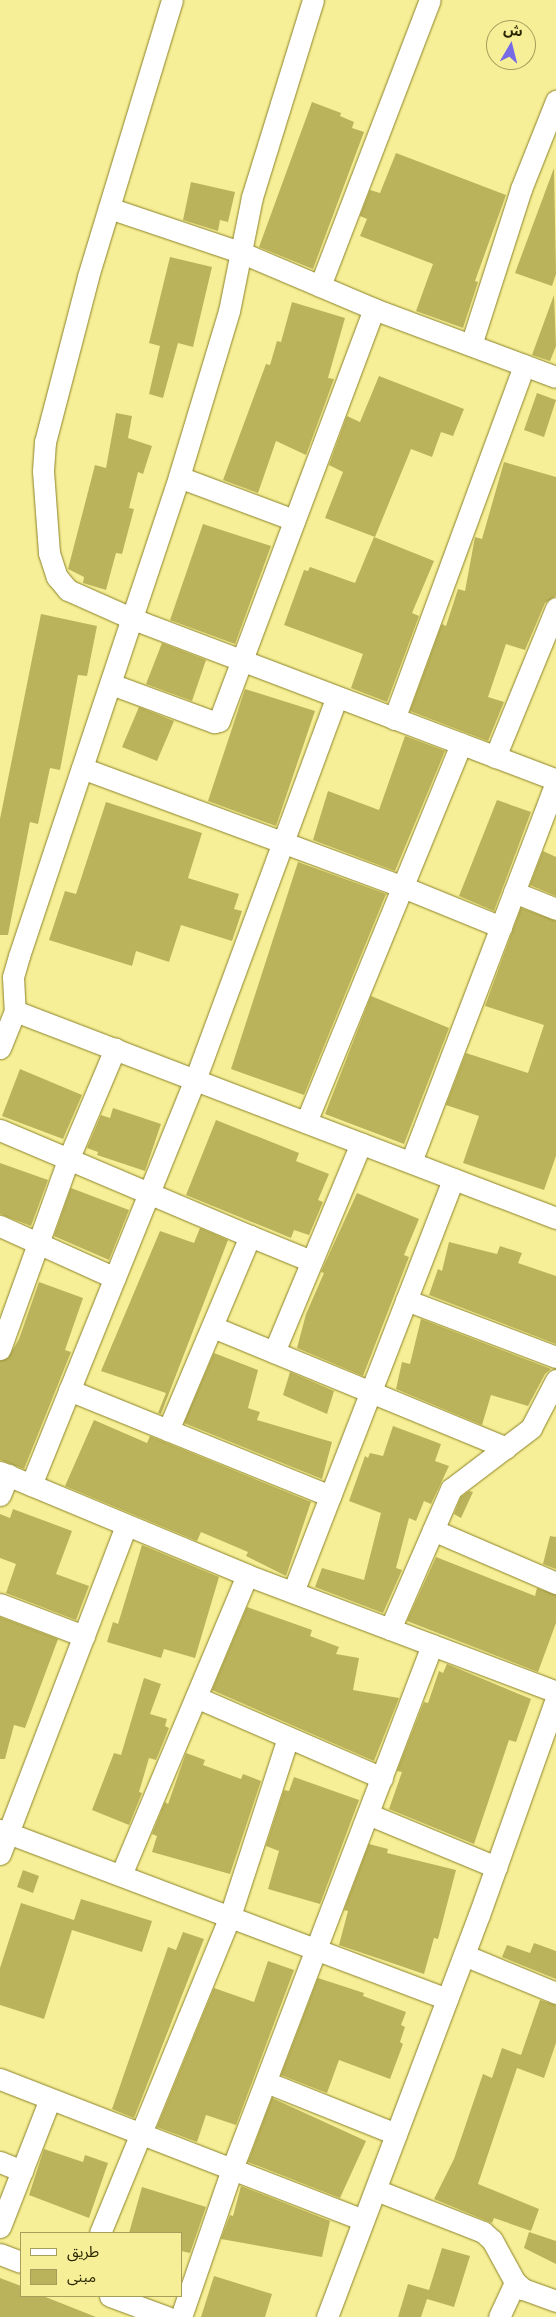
<!DOCTYPE html>
<meta charset="utf-8">
<style>
body{margin:0}
#map{position:relative;width:556px;height:2317px;overflow:hidden;background:#f7ef97;font-family:"Fira Sans Condensed","Noto Sans Arabic",sans-serif}
div>[style]{position:absolute}
.building>*{inset:0;background:#bbb35c}
.roads{filter:drop-shadow(0 0 1px #8b8229) drop-shadow(0 0 1px #8b8229)}
.street>*{height:21px;margin:-10.5px;padding:0 10.5px;transform-origin:10.5px;border-radius:10.5px;background:#fff}
span{translate:-50% -50%;white-space:nowrap;text-align:center;line-height:1.15;-webkit-text-stroke:4px #f7ef97;paint-order:stroke}
.legend{position:absolute;left:20px;top:2232px;width:162px;height:65px;box-sizing:border-box;background:#f7ef97;border:1px solid #a59f5b;margin:0;padding:6px 9px;list-style:none;font-size:15px;color:#2a2601}
.legend li{display:flex;align-items:center;gap:10px;height:25px}
.legend b{width:25px;border:1px solid #a59f5b}
.north{position:absolute;left:486px;top:20px;width:50px;height:50px;box-sizing:border-box;background:#f7ef97;border:1px solid #a59f5b;border-radius:50%;rotate:8deg;font-size:14px;font-weight:700;line-height:20px;text-align:center;color:#2a2601}
.north::after{content:'';display:block;margin:auto;width:18px;height:22px;background:#766ae5;clip-path:polygon(50% 0,100% 100%,50% 72%,0 100%)}
</style>
<div id="map">
<div class="building">
<i style="clip-path:polygon(312px 102px,341px 113px,340px 116px,354px 122px,352px 128px,364px 132px,313px 269px,259px 247px)"></i>
<i style="clip-path:polygon(396px 153px,506px 195px,475px 281px,478px 282px,463px 328px,416px 311px,433px 264px,360px 236px,367px 219px,360px 216px,370px 190px,380px 193px)"></i>
<i style="clip-path:polygon(554px 168px,556px 274px,552px 286px,515px 273px)"></i>
<i style="clip-path:polygon(191px 182px,235px 192px,228px 222px,220px 220px,218px 231px,183px 220px)"></i>
<i style="clip-path:polygon(170px 257px,212px 267px,193px 347px,178px 343px,163px 398px,149px 394px,160px 346px,149px 343px)"></i>
<i style="clip-path:polygon(554px 295px,556px 346px,550px 361px,532px 355px)"></i>
<i style="clip-path:polygon(292px 302px,345px 318px,328px 378px,334px 379px,306px 455px,276px 441px,258px 493px,223px 480px,266px 364px,270px 365px,277px 341px,281px 342px)"></i>
<i style="clip-path:polygon(379px 376px,464px 409px,453px 436px,441px 432px,432px 457px,411px 449px,375px 537px,325px 518px,343px 472px,329px 465px,347px 416px,360px 422px)"></i>
<i style="clip-path:polygon(537px 393px,556px 400px,544px 437px,524px 430px)"></i>
<i style="clip-path:polygon(116px 413px,132px 416px,128px 438px,152px 446px,143px 474px,138px 472px,129px 508px,134px 509px,122px 554px,116px 553px,106px 590px,83px 583px,84px 577px,68px 569px,95px 465px,106px 468px)"></i>
<i style="clip-path:polygon(504px 462px,556px 477px,556px 596px,545px 603px,525px 650px,506px 644px,488px 697px,504px 702px,488px 741px,410px 711px,442px 624px,446px 626px,458px 589px,465px 591px,475px 537px,482px 539px)"></i>
<i style="clip-path:polygon(203px 524px,271px 546px,235px 644px,170px 620px)"></i>
<i style="clip-path:polygon(374px 537px,434px 561px,412px 613px,419px 616px,387px 702px,351px 688px,363px 654px,284px 625px,304px 570px,308px 571px,310px 567px,355px 583px)"></i>
<i style="clip-path:polygon(41px 614px,97px 626px,87px 676px,78px 675px,60px 770px,50px 768px,38px 824px,30px 822px,8px 935px,0 935px,0 819px)"></i>
<i style="clip-path:polygon(162px 643px,206px 660px,192px 701px,146px 684px)"></i>
<i style="clip-path:polygon(245px 689px,315px 711px,276px 826px,208px 801px)"></i>
<i style="clip-path:polygon(139px 707px,174px 721px,157px 761px,122px 747px)"></i>
<i style="clip-path:polygon(405px 736px,445px 751px,395px 871px,313px 840px,328px 791px,379px 810px)"></i>
<i style="clip-path:polygon(497px 800px,531px 812px,494px 911px,459px 896px)"></i>
<i style="clip-path:polygon(106px 802px,202px 833px,188px 878px,239px 894px,234px 909px,242px 911px,232px 941px,181px 925px,169px 962px,136px 951px,132px 966px,49px 940px,65px 891px,76px 894px)"></i>
<i style="clip-path:polygon(543px 851px,556px 857px,556px 896px,530px 885px)"></i>
<i style="clip-path:polygon(298px 862px,386px 894px,304px 1095px,231px 1069px)"></i>
<i style="clip-path:polygon(521px 908px,556px 921px,556px 1156px,544px 1190px,463px 1163px,479px 1116px,446px 1105px,466px 1053px,528px 1073px,544px 1025px,485px 1006px)"></i>
<i style="clip-path:polygon(371px 996px,449px 1028px,404px 1144px,325px 1114px)"></i>
<i style="clip-path:polygon(20px 1069px,82px 1095px,63px 1139px,2px 1116px)"></i>
<i style="clip-path:polygon(113px 1108px,161px 1124px,145px 1171px,97px 1155px,98px 1152px,87px 1148px,101px 1115px,110px 1118px)"></i>
<i style="clip-path:polygon(216px 1120px,299px 1153px,296px 1161px,329px 1174px,318px 1200px,323px 1202px,309px 1235px,294px 1230px,291px 1238px,186px 1195px)"></i>
<i style="clip-path:polygon(0 1163px,48px 1180px,31px 1226px,0 1214px)"></i>
<i style="clip-path:polygon(71px 1188px,129px 1210px,109px 1260px,54px 1236px)"></i>
<i style="clip-path:polygon(357px 1193px,419px 1219px,404px 1255px,409px 1257px,363px 1376px,297px 1348px,306px 1314px,324px 1273px,321px 1272px)"></i>
<i style="clip-path:polygon(200px 1228px,228px 1240px,161px 1414px,158px 1413px,166px 1393px,101px 1371px,160px 1231px,194px 1243px)"></i>
<i style="clip-path:polygon(449px 1242px,497px 1254px,500px 1246px,522px 1253px,518px 1263px,556px 1276px,556px 1344px,429px 1295px,438px 1269px,442px 1271px)"></i>
<i style="clip-path:polygon(39px 1282px,83px 1298px,65px 1350px,71px 1352px,24px 1469px,0 1460px,0 1361px,8px 1358px,19px 1339px)"></i>
<i style="clip-path:polygon(421px 1319px,551px 1369px,545px 1374px,528px 1406px,491px 1395px,482px 1425px,396px 1389px,402px 1362px,410px 1364px)"></i>
<i style="clip-path:polygon(214px 1353px,258px 1370px,248px 1408px,260px 1412px,257px 1420px,332px 1442px,322px 1479px,184px 1423px)"></i>
<i style="clip-path:polygon(290px 1372px,334px 1391px,327px 1414px,283px 1395px)"></i>
<i style="clip-path:polygon(94px 1420px,147px 1443px,150px 1436px,311px 1502px,286px 1576px,246px 1556px,248px 1552px,201px 1532px,197px 1541px,65px 1486px)"></i>
<i style="clip-path:polygon(393px 1426px,441px 1444px,435px 1461px,449px 1466px,431px 1504px,424px 1501px,416px 1521px,409px 1518px,396px 1568px,402px 1570px,383px 1613px,315px 1587px,322px 1568px,364px 1580px,381px 1513px,349px 1501px,365px 1456px,368px 1458px,370px 1453px,383px 1456px)"></i>
<i style="clip-path:polygon(469px 1491px,473px 1492px,461px 1518px,454px 1514px,461px 1497px)"></i>
<i style="clip-path:polygon(13px 1509px,72px 1531px,56px 1574px,89px 1586px,76px 1620px,6px 1593px,16px 1564px,0 1558px,0 1514px,10px 1518px)"></i>
<i style="clip-path:polygon(550px 1536px,556px 1537px,556px 1569px,543px 1564px)"></i>
<i style="clip-path:polygon(142px 1545px,219px 1577px,195px 1658px,164px 1649px,161px 1658px,107px 1642px,113px 1622px,118px 1624px)"></i>
<i style="clip-path:polygon(436px 1557px,535px 1596px,537px 1588px,556px 1595px,556px 1623px,538px 1672px,407px 1621px)"></i>
<i style="clip-path:polygon(247px 1607px,312px 1630px,310px 1636px,339px 1647px,336px 1654px,359px 1658px,353px 1690px,399px 1698px,374px 1761px,212px 1690px)"></i>
<i style="clip-path:polygon(0 1617px,58px 1639px,25px 1728px,14px 1725px,5px 1759px,0 1759px)"></i>
<i style="clip-path:polygon(447px 1664px,531px 1699px,516px 1742px,509px 1740px,474px 1844px,389px 1809px,402px 1772px,397px 1771px,424px 1702px,428px 1703px,439px 1671px,443px 1673px)"></i>
<i style="clip-path:polygon(144px 1678px,161px 1684px,150px 1714px,167px 1719px,165px 1726px,169px 1728px,156px 1760px,149px 1758px,139px 1792px,142px 1793px,129px 1825px,92px 1810px,114px 1753px,121px 1755px)"></i>
<i style="clip-path:polygon(186px 1753px,205px 1760px,203px 1765px,241px 1779px,243px 1774px,261px 1781px,230px 1874px,152px 1852px,157px 1836px,152px 1834px,165px 1802px,168px 1804px)"></i>
<i style="clip-path:polygon(294px 1777px,359px 1800px,320px 1904px,268px 1889px,279px 1851px,266px 1846px,284px 1790px,289px 1791px)"></i>
<i style="clip-path:polygon(369px 1844px,388px 1849px,387px 1853px,456px 1870px,438px 1939px,434px 1938px,424px 1974px,339px 1945px,348px 1911px,344px 1910px)"></i>
<i style="clip-path:polygon(23px 1870px,39px 1876px,33px 1893px,17px 1887px)"></i>
<i style="clip-path:polygon(81px 1899px,152px 1921px,142px 1952px,72px 1930px,44px 2019px,0 2005px,0 1968px,21px 1903px,74px 1920px)"></i>
<i style="clip-path:polygon(183px 1932px,204px 1939px,134px 2118px,112px 2109px,168px 1947px,176px 1950px)"></i>
<i style="clip-path:polygon(534px 1943px,556px 1951px,556px 1979px,502px 1957px,507px 1945px,530px 1953px)"></i>
<i style="clip-path:polygon(268px 1961px,294px 1970px,236px 2125px,206px 2115px,197px 2142px,157px 2127px,214px 1988px,254px 2002px)"></i>
<i style="clip-path:polygon(318px 1978px,364px 1993px,363px 1996px,406px 2012px,401px 2025px,405px 2027px,400px 2042px,403px 2044px,390px 2079px,339px 2060px,327px 2093px,281px 2075px)"></i>
<i style="clip-path:polygon(540px 2000px,556px 2005px,556px 2043px,544px 2078px,517px 2068px,478px 2184px,539px 2209px,531px 2231px,494px 2218px,492px 2223px,434px 2199px,454px 2159px,483px 2074px,492px 2078px,502px 2048px,521px 2055px)"></i>
<i style="clip-path:polygon(272px 2098px,366px 2141px,340px 2198px,248px 2162px)"></i>
<i style="clip-path:polygon(44px 2149px,83px 2162px,85px 2155px,108px 2163px,89px 2218px,29px 2195px)"></i>
<i style="clip-path:polygon(241px 2186px,330px 2221px,322px 2257px,221px 2239px,230px 2215px,233px 2216px)"></i>
<i style="clip-path:polygon(142px 2187px,206px 2207px,190px 2253px,181px 2251px,181px 2233px,129px 2233px)"></i>
<i style="clip-path:polygon(529px 2232px,556px 2241px,556px 2264px,524px 2248px)"></i>
<i style="clip-path:polygon(442px 2248px,470px 2256px,454px 2307px,427px 2299px,421px 2317px,398px 2317px,408px 2284px,429px 2290px)"></i>
<i style="clip-path:polygon(214px 2276px,272px 2294px,265px 2317px,201px 2317px)"></i>
<i style="clip-path:polygon(0 2278px,21px 2286px,21px 2296px,43px 2296px,96px 2317px,0 2317px)"></i>
</div>
<div class="roads">
<div class="street">
<i style="left:172px;top:0;width:289px;rotate:106.9deg"></i>
<i style="left:88px;top:277px;width:171px;rotate:104.6deg"></i>
<i style="left:45px;top:442px;width:29px;rotate:94deg"></i>
<i style="left:43px;top:471px;width:82px;rotate:85.8deg"></i>
<i style="left:49px;top:553px;width:25px;rotate:72deg"></i>
<i style="left:57px;top:577px;width:17px;rotate:50deg"></i>
<i style="left:68px;top:590px;width:71px;rotate:24deg"></i>
<i style="left:133px;top:619px;width:453px;rotate:20.8deg"></i>
<i style="left:313px;top:0;width:206px;rotate:107.2deg"></i>
<i style="left:252px;top:197px;width:116px;rotate:101.4deg"></i>
<i style="left:229px;top:311px;width:173px;rotate:106.8deg"></i>
<i style="left:179px;top:477px;width:505px;rotate:108.47deg"></i>
<i style="left:19px;top:956px;width:22px;rotate:106deg"></i>
<i style="left:13px;top:977px;width:34px;rotate:87deg"></i>
<i style="left:15px;top:1011px;width:579px;rotate:20.94deg"></i>
<i style="left:109px;top:208px;width:138px;rotate:18.6deg"></i>
<i style="left:240px;top:252px;width:146px;rotate:23deg"></i>
<i style="left:374px;top:309px;width:194px;rotate:20.5deg"></i>
<i style="left:320px;top:286px;width:306px;rotate:-69deg"></i>
<i style="left:471px;top:345px;width:164px;rotate:-72.2deg"></i>
<i style="left:521px;top:189px;width:95px;rotate:-68.3deg"></i>
<i style="left:179px;top:477px;width:123px;rotate:20.5deg"></i>
<i style="left:111px;top:684px;width:110px;rotate:20.3deg"></i>
<i style="left:214px;top:722px;width:5px;rotate:-11deg"></i>
<i style="left:219px;top:721px;width:440px;rotate:-69.4deg"></i>
<i style="left:394px;top:719px;width:377px;rotate:-69.8deg"></i>
<i style="left:495px;top:757px;width:161px;rotate:-67.7deg"></i>
<i style="left:82px;top:768px;width:342px;rotate:20.3deg"></i>
<i style="left:403px;top:887px;width:106px;rotate:22.2deg"></i>
<i style="left:514px;top:892px;width:45px;rotate:22deg"></i>
<i style="left:0;top:1048px;width:40px;rotate:-68deg"></i>
<i style="left:306px;top:1122px;width:409px;rotate:-67.7deg"></i>
<i style="left:0;top:1130px;width:272px;rotate:23deg"></i>
<i style="left:250px;top:1236px;width:211px;rotate:112.9deg"></i>
<i style="left:411px;top:1162px;width:406px;rotate:-69.1deg"></i>
<i style="left:0;top:1226px;width:126px;rotate:24.3deg"></i>
<i style="left:250px;top:1236px;width:66px;rotate:22.3deg"></i>
<i style="left:406px;top:1300px;width:160px;rotate:20.8deg"></i>
<i style="left:213px;top:1327px;width:317px;rotate:22.4deg"></i>
<i style="left:0;top:1349px;width:201px;rotate:-70.2deg"></i>
<i style="left:68px;top:1160px;width:121px;rotate:-67.1deg"></i>
<i style="left:274px;top:1352px;width:226px;rotate:-67.4deg"></i>
<i style="left:69px;top:1390px;width:282px;rotate:22.1deg"></i>
<i style="left:0;top:1472px;width:268px;rotate:22.6deg"></i>
<i style="left:247px;top:1575px;width:330px;rotate:20.7deg"></i>
<i style="left:31px;top:1485px;width:437px;rotate:-68deg"></i>
<i style="left:195px;top:1080px;width:408px;rotate:-69.7deg"></i>
<i style="left:0;top:1495px;width:22px;rotate:-68deg"></i>
<i style="left:433px;top:1530px;width:134px;rotate:23.3deg"></i>
<i style="left:293px;top:1592px;width:443px;rotate:-68.8deg"></i>
<i style="left:0;top:1604px;width:90px;rotate:20.9deg"></i>
<i style="left:390px;top:1629px;width:153px;rotate:-66.5deg"></i>
<i style="left:451px;top:1489px;width:101px;rotate:-37.3deg"></i>
<i style="left:531px;top:1428px;width:54px;rotate:-62.5deg"></i>
<i style="left:196px;top:1697px;width:203px;rotate:23.5deg"></i>
<i style="left:368px;top:1814px;width:139px;rotate:22.5deg"></i>
<i style="left:0;top:1830px;width:478px;rotate:20.7deg"></i>
<i style="left:0;top:1854px;width:352px;rotate:-69deg"></i>
<i style="left:121px;top:1875px;width:325px;rotate:-67.2deg"></i>
<i style="left:464px;top:1955px;width:100px;rotate:22.4deg"></i>
<i style="left:0;top:2079px;width:389px;rotate:21.2deg"></i>
<i style="left:266px;top:2082px;width:140px;rotate:21.8deg"></i>
<i style="left:0;top:2162px;width:24px;rotate:22deg"></i>
<i style="left:376px;top:2190px;width:115px;rotate:21.4deg"></i>
<i style="left:483px;top:2232px;width:12px;rotate:42deg"></i>
<i style="left:492px;top:2240px;width:48px;rotate:61.3deg"></i>
<i style="left:515px;top:2282px;width:11px;rotate:41deg"></i>
<i style="left:523px;top:2289px;width:35px;rotate:20deg"></i>
<i style="left:0;top:2227px;width:137px;rotate:-68.7deg"></i>
<i style="left:100px;top:2233px;width:343px;rotate:-67.7deg"></i>
<i style="left:230px;top:1916px;width:188px;rotate:-72deg"></i>
<i style="left:0;top:2254px;width:22px;rotate:21deg"></i>
<i style="left:110px;top:2296px;width:61px;rotate:20.2deg"></i>
<i style="left:181px;top:2317px;width:157px;rotate:-71deg"></i>
<i style="left:232px;top:2169px;width:561px;rotate:-69.11deg"></i>
<i style="left:327px;top:2317px;width:430px;rotate:-69.3deg"></i>
<i style="left:479px;top:1915px;width:229px;rotate:-70.4deg"></i>
<i style="left:499px;top:2317px;width:38px;rotate:-65deg"></i>
</div>
</div>
<ul class="legend">
<li><b style="height:6px;background:#fff"></b>طريق</li>
<li><b style="height:14px;background:#bbb35c"></b>مبنى</li>
</ul>
<div class="north">ش</div>
</div>
